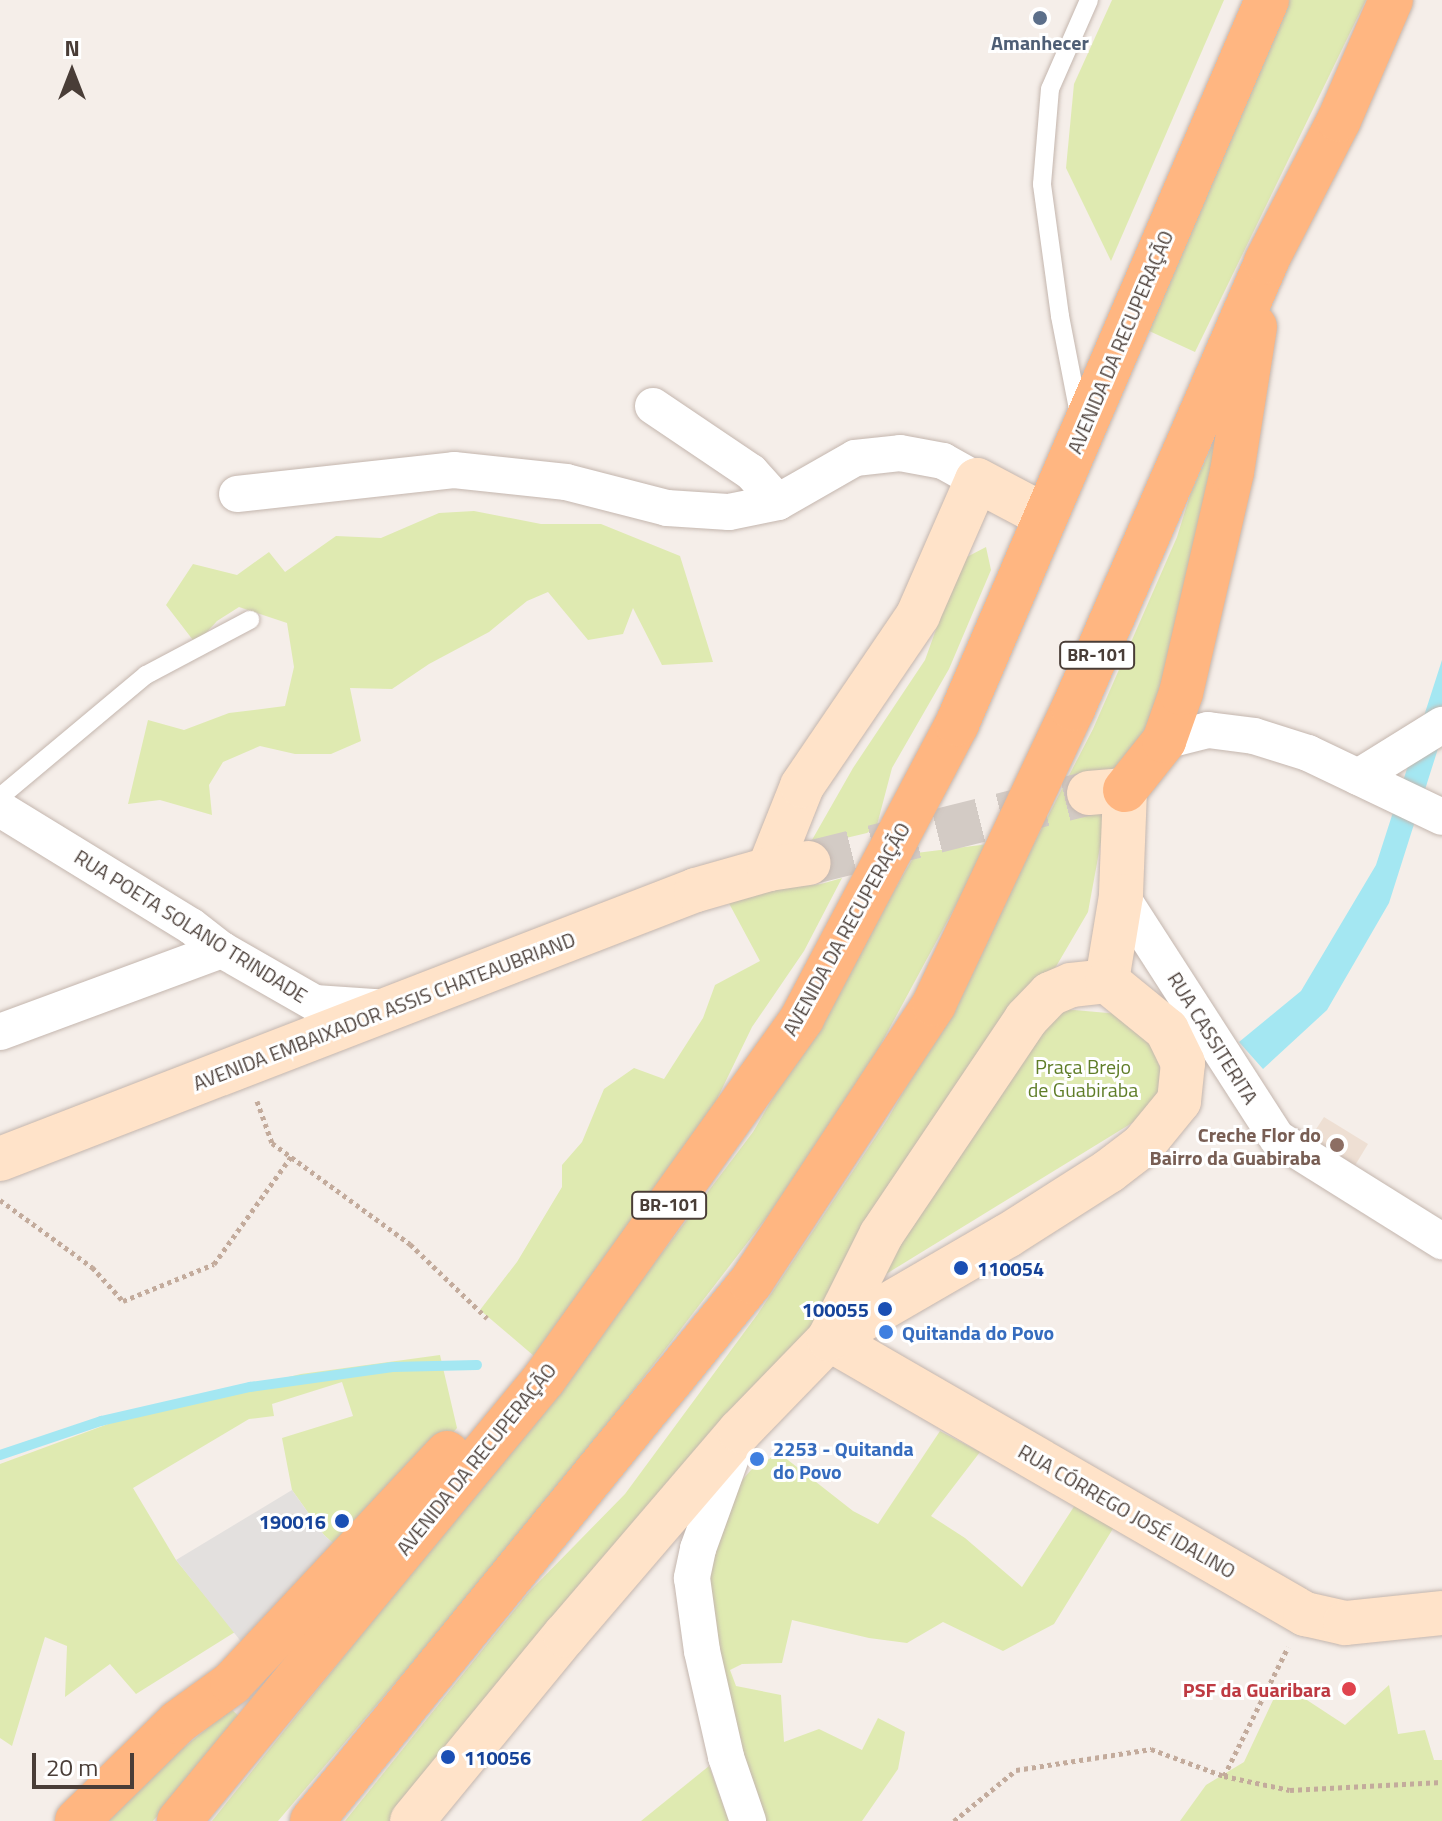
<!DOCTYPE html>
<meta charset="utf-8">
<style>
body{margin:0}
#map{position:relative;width:1442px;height:1821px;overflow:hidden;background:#f5eee9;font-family:"Titillium Web",sans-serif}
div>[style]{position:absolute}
.education>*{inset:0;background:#eedfd3}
.green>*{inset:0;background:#dfeab1}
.parking>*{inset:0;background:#e3e0de}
.water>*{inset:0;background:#a4e7f2}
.stream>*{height:10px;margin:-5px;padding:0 5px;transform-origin:5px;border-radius:5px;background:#a4e7f2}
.secondary-tunnel>*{height:44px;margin-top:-22px;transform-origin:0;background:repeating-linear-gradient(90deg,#d3cbc5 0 44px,transparent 0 66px)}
.path>*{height:5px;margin-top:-2.5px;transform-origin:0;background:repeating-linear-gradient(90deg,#c3ab9c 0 4px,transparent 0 8px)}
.roads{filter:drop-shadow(0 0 2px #c4b6ae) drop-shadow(0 0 2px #c4b6ae)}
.service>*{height:18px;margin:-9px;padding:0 9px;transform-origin:9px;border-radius:9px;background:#fff}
.minor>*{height:36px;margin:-18px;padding:0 18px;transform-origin:18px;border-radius:18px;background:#fff}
.secondary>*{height:44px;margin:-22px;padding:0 22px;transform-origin:22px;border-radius:22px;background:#ffe3c9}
.trunk>*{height:44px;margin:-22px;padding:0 22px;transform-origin:22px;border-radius:22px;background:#ffb681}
.dots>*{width:22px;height:22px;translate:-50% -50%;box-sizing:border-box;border:4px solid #fff;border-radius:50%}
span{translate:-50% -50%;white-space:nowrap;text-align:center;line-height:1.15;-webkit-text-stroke:6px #fff;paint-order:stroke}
.shield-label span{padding:2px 6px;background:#fff;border:2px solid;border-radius:6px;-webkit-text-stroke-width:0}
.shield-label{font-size:18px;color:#493d37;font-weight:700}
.service-label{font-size:20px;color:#4e5e75;font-weight:700}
.street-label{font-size:20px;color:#493d37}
.park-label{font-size:20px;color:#5f7d28}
.education-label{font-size:20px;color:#785e54;font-weight:700}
.right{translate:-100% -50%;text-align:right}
.transit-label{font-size:20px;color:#164399;font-weight:700}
.left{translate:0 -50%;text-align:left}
.shop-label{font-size:20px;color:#366cbe;font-weight:700}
.health-label{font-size:20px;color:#be3a42;font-weight:700}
.north{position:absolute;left:32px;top:32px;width:80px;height:80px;-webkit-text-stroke:6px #fff;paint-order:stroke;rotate:0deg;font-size:22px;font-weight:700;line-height:32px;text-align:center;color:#493d37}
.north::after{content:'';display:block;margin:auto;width:28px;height:36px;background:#493d37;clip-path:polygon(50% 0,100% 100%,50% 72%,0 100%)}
.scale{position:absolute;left:32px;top:1753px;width:102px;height:36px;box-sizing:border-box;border:4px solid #493d37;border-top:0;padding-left:10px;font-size:24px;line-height:28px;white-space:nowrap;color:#493d37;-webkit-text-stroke:6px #fff;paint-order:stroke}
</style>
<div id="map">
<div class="education">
<i style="clip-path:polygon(1324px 1117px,1368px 1144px,1351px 1172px,1305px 1146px)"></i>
</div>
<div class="green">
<i style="clip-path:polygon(1112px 0,1224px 0,1111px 261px,1066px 168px,1074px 84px)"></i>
<i style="clip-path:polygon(1289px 0,1366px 0,1195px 352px,1147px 330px)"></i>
<i style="clip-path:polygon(1224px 419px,1176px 691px,1111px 787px,1088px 912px,1037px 999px,811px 1328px,407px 1821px,345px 1821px,528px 1593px,625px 1494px,757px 1315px,887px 1120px,924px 1056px,1093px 729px,1177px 537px,1191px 492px)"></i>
<i style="clip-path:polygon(474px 511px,541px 524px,601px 524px,680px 556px,713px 662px,662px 665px,633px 608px,623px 634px,588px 640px,548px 592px,527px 601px,489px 632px,429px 664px,392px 689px,350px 688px,361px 741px,331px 754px,295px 754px,260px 746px,223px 762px,209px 785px,212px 815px,160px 800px,128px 804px,148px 720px,184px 730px,229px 713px,285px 706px,294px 667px,287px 623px,239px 607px,217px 621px,196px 644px,166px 605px,193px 564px,237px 575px,269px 552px,285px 572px,336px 536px,381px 538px,439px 513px)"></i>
<i style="clip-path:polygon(986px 547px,991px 570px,949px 669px,892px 768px,877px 825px,867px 833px,808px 847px,853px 768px,925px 660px,961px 560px)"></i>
<i style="clip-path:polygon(989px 844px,874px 1057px,771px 1212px,533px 1521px,278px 1821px,212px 1821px,584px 1356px,753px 1132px,916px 853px)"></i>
<i style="clip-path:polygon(842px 878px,804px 951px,752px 1027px,703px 1128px,534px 1356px,480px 1310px,517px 1262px,562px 1187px,562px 1165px,582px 1142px,604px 1089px,634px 1068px,664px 1079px,703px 1018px,715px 985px,760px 961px,724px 894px,821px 884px)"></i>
<i style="clip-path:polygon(1063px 1009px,1119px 1014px,1151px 1040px,1164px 1081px,1158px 1107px,878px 1279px,1038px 1027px)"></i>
<i style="clip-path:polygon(440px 1355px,457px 1428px,344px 1553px,324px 1535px,292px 1490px,282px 1438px,353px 1416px,342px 1382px,272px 1404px,274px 1416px,249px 1419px,133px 1488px,176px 1560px,235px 1632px,136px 1694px,110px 1664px,65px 1697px,67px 1646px,45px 1637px,12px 1746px,0 1738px,0 1464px,127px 1417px,301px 1374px)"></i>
<i style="clip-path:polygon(940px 1431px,980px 1452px,931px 1516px,965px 1538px,1022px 1587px,1075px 1505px,1114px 1527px,1054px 1624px,1003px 1651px,943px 1622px,907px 1643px,869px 1638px,792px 1620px,782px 1663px,742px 1664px,730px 1670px,736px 1686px,781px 1695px,784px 1742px,819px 1729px,862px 1750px,878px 1718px,905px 1732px,898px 1769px,862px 1821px,761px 1821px,726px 1690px,709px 1583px,716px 1546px,739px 1484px,751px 1470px,779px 1453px,853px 1511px,878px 1524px)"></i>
<i style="clip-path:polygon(1281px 1683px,1345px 1725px,1389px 1685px,1398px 1734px,1425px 1730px,1434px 1760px,1442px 1760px,1442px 1821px,1180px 1821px,1206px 1785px,1244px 1762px)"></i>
<i style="clip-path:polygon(231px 1709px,241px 1718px,153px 1821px,93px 1821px)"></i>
<i style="clip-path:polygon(709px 1766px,729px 1821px,641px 1821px)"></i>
</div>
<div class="parking">
<i style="clip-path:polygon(292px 1490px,324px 1535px,344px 1553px,251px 1654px,176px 1560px)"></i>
</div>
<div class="water">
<i style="clip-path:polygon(1442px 660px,1442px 736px,1389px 903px,1327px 1010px,1263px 1069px,1239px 1042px,1301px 991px,1376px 865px)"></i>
</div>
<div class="stream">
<i style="left:0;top:1455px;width:107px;rotate:-18.6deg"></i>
<i style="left:101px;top:1421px;width:153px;rotate:-12.9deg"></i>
<i style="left:250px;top:1387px;width:144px;rotate:-8deg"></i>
<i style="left:393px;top:1367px;width:84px;rotate:-1.4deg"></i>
</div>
<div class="secondary-tunnel">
<i style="left:809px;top:863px;width:289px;rotate:-14deg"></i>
</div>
<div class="path">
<i style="left:257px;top:1101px;width:45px;rotate:70.3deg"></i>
<i style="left:272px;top:1143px;width:171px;rotate:36.2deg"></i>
<i style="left:410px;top:1244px;width:107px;rotate:43.9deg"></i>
<i style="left:0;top:1200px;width:114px;rotate:36.1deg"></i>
<i style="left:92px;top:1267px;width:46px;rotate:47.6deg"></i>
<i style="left:123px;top:1301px;width:98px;rotate:-22.1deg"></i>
<i style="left:214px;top:1264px;width:132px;rotate:-54.3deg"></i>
<i style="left:1224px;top:1776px;width:67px;rotate:12deg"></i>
<i style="left:1290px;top:1790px;width:152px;rotate:-3deg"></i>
<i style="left:954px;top:1821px;width:80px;rotate:-39.4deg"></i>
<i style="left:1016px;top:1770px;width:137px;rotate:-8.8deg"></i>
<i style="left:1151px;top:1749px;width:78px;rotate:20.3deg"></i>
<i style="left:1224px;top:1776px;width:144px;rotate:-63.6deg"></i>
</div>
<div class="roads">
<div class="service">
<i style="left:1079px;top:414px;width:100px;rotate:-101deg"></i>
<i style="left:1060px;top:316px;width:133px;rotate:-97.8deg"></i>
<i style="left:1042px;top:184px;width:95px;rotate:-85.2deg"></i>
<i style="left:1050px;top:89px;width:97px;rotate:-66.3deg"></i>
<i style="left:0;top:797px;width:190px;rotate:-39.9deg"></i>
<i style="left:146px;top:675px;width:118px;rotate:-27.9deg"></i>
</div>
<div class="minor">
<i style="left:653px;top:406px;width:118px;rotate:34deg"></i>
<i style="left:751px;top:472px;width:40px;rotate:48deg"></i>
<i style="left:237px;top:494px;width:218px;rotate:-6.3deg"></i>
<i style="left:454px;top:470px;width:113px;rotate:6.1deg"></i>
<i style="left:566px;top:482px;width:104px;rotate:14.4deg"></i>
<i style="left:667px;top:508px;width:62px;rotate:3.7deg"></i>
<i style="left:729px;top:512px;width:50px;rotate:-11.5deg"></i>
<i style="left:778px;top:502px;width:89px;rotate:-29.7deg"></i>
<i style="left:855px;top:458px;width:45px;rotate:-6.3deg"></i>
<i style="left:900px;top:453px;width:44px;rotate:10.5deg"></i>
<i style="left:943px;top:461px;width:39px;rotate:29deg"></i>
<i style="left:1164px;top:741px;width:45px;rotate:-14deg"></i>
<i style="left:1208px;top:730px;width:46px;rotate:7.4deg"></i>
<i style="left:1254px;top:736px;width:57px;rotate:17.5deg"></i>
<i style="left:1308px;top:753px;width:148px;rotate:25.5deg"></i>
<i style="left:1358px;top:777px;width:99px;rotate:-31.8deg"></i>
<i style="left:0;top:809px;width:224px;rotate:31.5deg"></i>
<i style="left:191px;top:926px;width:39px;rotate:38deg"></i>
<i style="left:222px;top:950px;width:107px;rotate:29.7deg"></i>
<i style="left:315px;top:1003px;width:73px;rotate:3.9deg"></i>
<i style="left:1121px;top:896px;width:288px;rotate:57.2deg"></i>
<i style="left:1277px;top:1138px;width:195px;rotate:32deg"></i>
<i style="left:0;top:1032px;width:237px;rotate:-20.3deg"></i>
<i style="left:737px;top:1441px;width:115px;rotate:109.9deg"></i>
<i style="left:698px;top:1549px;width:30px;rotate:102deg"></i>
<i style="left:692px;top:1578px;width:74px;rotate:82.2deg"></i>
<i style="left:702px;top:1651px;width:109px;rotate:77.2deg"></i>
<i style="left:726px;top:1757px;width:68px;rotate:71deg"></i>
</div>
<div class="secondary">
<i style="left:1089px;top:793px;width:36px;rotate:-5deg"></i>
<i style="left:1125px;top:790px;width:106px;rotate:92.2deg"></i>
<i style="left:1121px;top:896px;width:86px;rotate:99.4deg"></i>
<i style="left:769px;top:869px;width:89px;rotate:-68.3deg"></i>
<i style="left:802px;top:786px;width:207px;rotate:-55.8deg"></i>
<i style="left:918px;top:615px;width:147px;rotate:-66.4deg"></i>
<i style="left:977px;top:480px;width:77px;rotate:27.9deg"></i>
<i style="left:0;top:1159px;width:746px;rotate:-21.13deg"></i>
<i style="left:696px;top:890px;width:76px;rotate:-16deg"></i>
<i style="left:769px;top:869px;width:40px;rotate:-8.5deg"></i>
<i style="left:829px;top:1339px;width:550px;rotate:30.02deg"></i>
<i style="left:1305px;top:1614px;width:41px;rotate:12.7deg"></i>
<i style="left:1345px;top:1623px;width:98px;rotate:-5.9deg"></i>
<i style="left:829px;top:1339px;width:116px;rotate:-63.4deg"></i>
<i style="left:881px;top:1235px;width:260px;rotate:-56.1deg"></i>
<i style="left:1026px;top:1019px;width:35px;rotate:-46deg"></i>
<i style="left:1050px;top:994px;width:23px;rotate:-23deg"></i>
<i style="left:1071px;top:985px;width:36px;rotate:-6deg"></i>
<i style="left:412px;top:1821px;width:241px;rotate:-50.6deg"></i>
<i style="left:565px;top:1635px;width:269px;rotate:-49.4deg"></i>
<i style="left:740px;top:1431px;width:128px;rotate:-45.9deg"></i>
<i style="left:829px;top:1339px;width:206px;rotate:-30.1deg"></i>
<i style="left:1007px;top:1236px;width:121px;rotate:-32.5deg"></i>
<i style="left:1109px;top:1171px;width:43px;rotate:-37.4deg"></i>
<i style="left:1143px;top:1145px;width:57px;rotate:-50.7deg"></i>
<i style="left:1179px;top:1101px;width:38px;rotate:-84deg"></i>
<i style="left:1183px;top:1063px;width:37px;rotate:-116deg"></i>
<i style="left:1167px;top:1030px;width:77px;rotate:-140.8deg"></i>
</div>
<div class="trunk">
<i style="left:1125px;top:790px;width:63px;rotate:-51.5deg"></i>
<i style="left:1164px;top:741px;width:51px;rotate:-70.5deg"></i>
<i style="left:1181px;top:693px;width:227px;rotate:-77deg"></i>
<i style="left:1232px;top:472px;width:147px;rotate:-81deg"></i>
<i style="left:77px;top:1821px;width:141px;rotate:-44.4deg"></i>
<i style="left:178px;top:1722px;width:67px;rotate:-35.8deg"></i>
<i style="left:232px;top:1683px;width:315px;rotate:-46.9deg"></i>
<i style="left:179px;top:1821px;width:573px;rotate:-50.45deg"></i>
<i style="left:544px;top:1379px;width:444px;rotate:-54.4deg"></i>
<i style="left:802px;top:1018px;width:332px;rotate:-62.2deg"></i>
<i style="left:957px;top:724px;width:788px;rotate:-66.82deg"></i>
<i style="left:312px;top:1821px;width:695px;rotate:-50.84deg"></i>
<i style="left:751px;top:1282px;width:333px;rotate:-56.6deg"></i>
<i style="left:934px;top:1004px;width:326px;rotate:-64.8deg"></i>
<i style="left:1073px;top:709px;width:487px;rotate:-66.6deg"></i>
<i style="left:1266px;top:262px;width:160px;rotate:-62.8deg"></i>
<i style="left:1339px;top:120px;width:131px;rotate:-66.6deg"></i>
</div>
</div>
<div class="dots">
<i style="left:1040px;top:18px;background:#5c6f8a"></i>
<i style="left:1337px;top:1145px;background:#8d6e63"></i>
<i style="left:961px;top:1268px;background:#1a4fb4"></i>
<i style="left:885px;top:1309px;background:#1a4fb4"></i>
<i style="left:886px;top:1332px;background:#3f7fe0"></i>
<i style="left:757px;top:1459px;background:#3f7fe0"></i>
<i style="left:342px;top:1521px;background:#1a4fb4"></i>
<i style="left:1349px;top:1689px;background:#e0444e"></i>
<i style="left:448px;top:1757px;background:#1a4fb4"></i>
</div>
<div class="shield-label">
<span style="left:1097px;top:655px">BR-101</span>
<span style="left:669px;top:1205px">BR-101</span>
</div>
<div class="service-label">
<span style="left:1040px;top:42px">Amanhecer</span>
</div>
<div class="street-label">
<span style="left:1120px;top:342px;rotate:-67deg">AVENIDA DA RECUPERAÇÃO</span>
<span style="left:191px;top:926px;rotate:32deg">RUA POETA SOLANO TRINDADE</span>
<span style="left:846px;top:929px;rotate:-61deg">AVENIDA DA RECUPERAÇÃO</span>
<span style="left:384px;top:1011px;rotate:-21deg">AVENIDA EMBAIXADOR ASSIS CHATEAUBRIAND</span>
<span style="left:1213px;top:1038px;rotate:58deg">RUA CASSITERITA</span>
<span style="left:476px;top:1459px;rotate:-51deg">AVENIDA DA RECUPERAÇÃO</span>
<span style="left:1127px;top:1511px;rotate:30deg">RUA CÓRREGO JOSÉ IDALINO</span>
</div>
<div class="park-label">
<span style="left:1083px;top:1078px">Praça Brejo<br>de Guabiraba</span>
</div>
<div class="education-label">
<span class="right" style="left:1321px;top:1146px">Creche Flor do<br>Bairro da Guabiraba</span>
</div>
<div class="transit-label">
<span class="left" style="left:977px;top:1268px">110054</span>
<span class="right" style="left:869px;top:1309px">100055</span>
<span class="right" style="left:326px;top:1521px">190016</span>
<span class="left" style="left:464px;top:1757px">110056</span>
</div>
<div class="shop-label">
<span class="left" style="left:902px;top:1332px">Quitanda do Povo</span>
<span class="left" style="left:773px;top:1460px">2253 - Quitanda<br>do Povo</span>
</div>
<div class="health-label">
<span class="right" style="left:1331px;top:1689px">PSF da Guaribara</span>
</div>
<div class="north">N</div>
<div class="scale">20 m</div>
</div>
